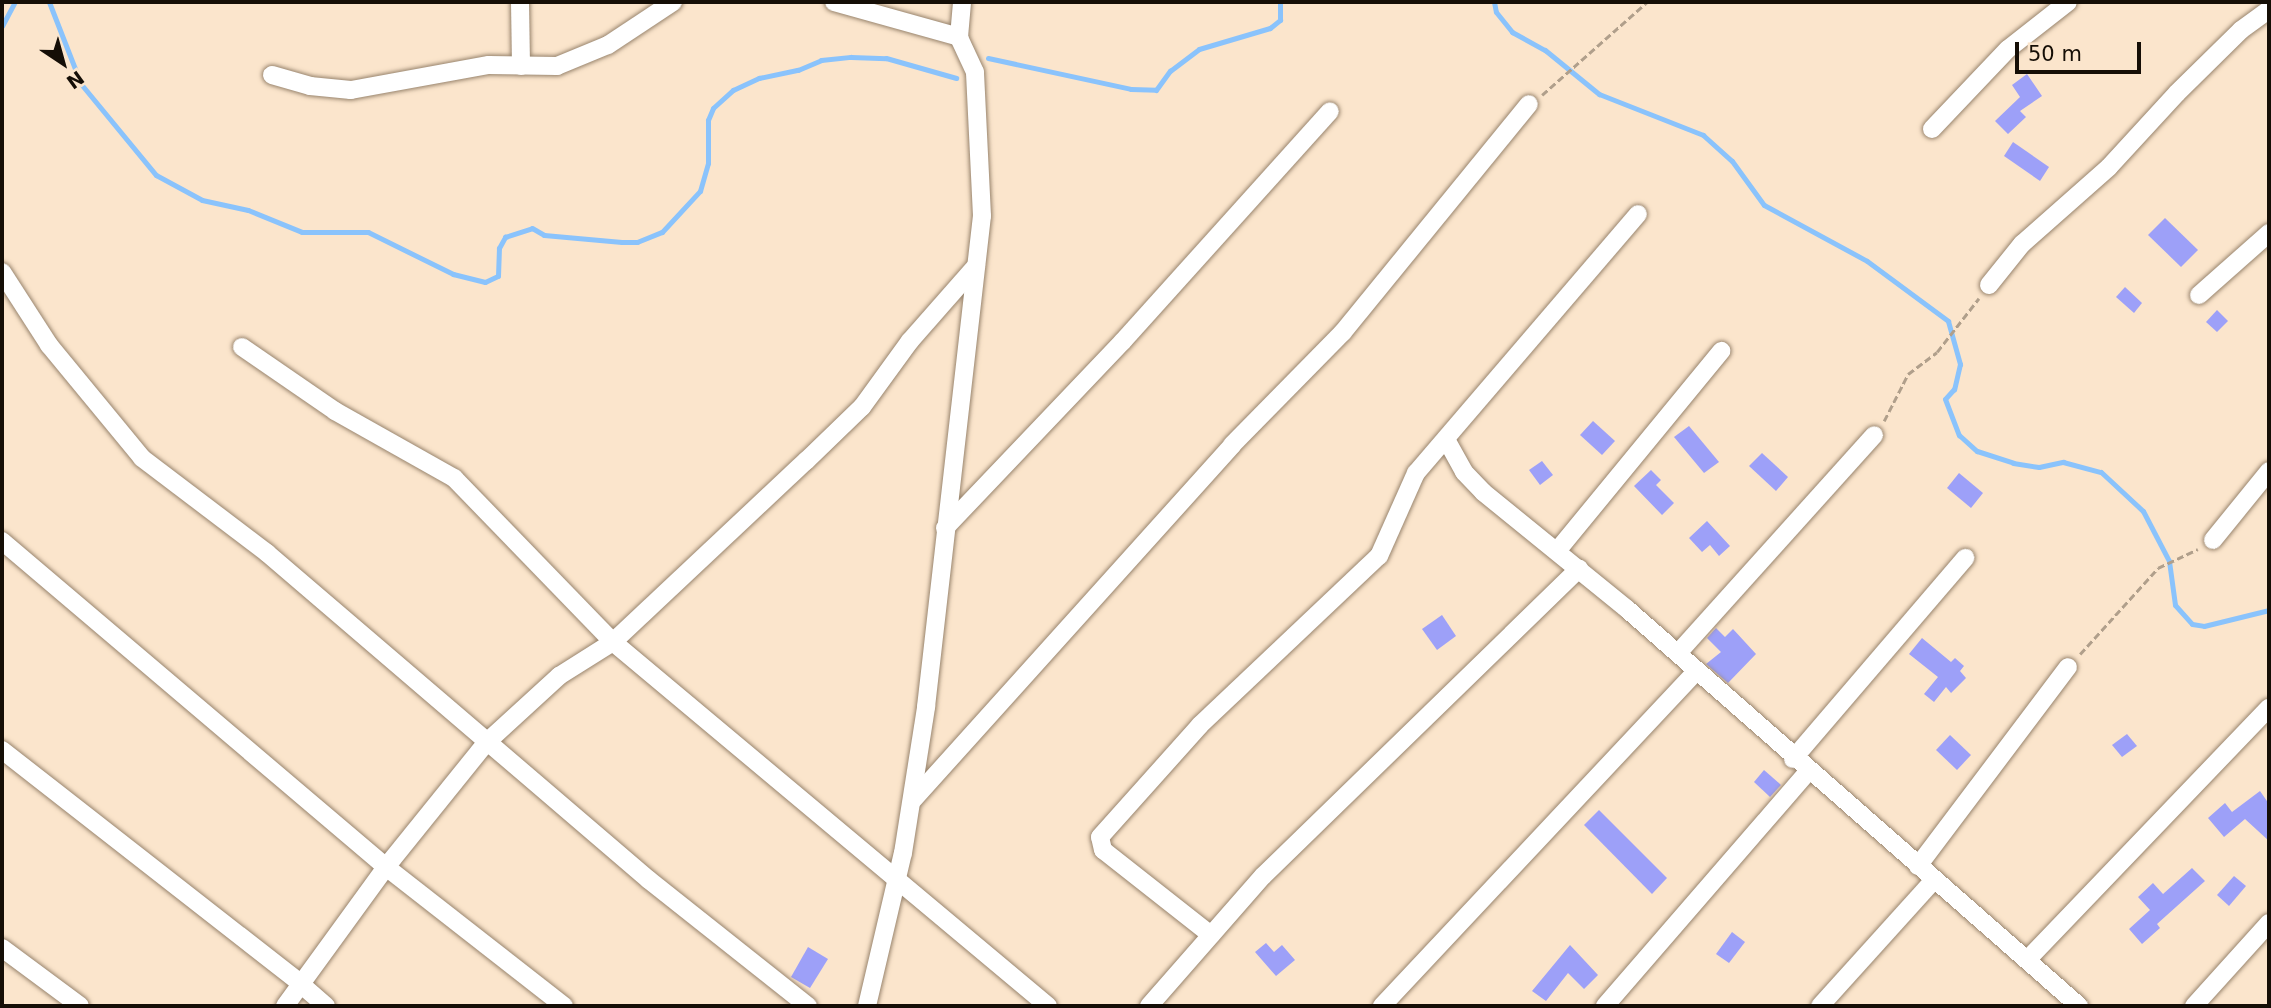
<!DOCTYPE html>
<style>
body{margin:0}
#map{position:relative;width:2271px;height:1008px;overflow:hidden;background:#fbe5cc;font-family:"DejaVu Sans",sans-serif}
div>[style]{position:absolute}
.stream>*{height:5px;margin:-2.5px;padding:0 2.5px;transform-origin:2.5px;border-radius:2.5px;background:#8ac3fc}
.building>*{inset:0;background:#9da0f8}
.path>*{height:2.5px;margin-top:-1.25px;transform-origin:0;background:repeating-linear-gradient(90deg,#b09f8b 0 7px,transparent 0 10.5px)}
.roads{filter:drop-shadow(0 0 2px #98846d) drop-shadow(0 0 2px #98846d)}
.minor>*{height:18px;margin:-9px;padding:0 9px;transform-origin:9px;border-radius:9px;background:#fff}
span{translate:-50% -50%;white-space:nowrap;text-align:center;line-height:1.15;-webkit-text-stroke:6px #fbe5cc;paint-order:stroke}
.frame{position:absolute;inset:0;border:4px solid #150e06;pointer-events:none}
.north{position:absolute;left:28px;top:28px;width:70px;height:70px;-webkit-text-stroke:5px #fbe5cc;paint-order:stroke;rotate:144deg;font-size:19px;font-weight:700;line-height:28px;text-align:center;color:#150e06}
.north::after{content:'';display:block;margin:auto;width:24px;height:32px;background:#150e06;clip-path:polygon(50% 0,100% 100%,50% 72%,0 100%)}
.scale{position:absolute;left:2015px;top:42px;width:126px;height:32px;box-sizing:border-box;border:4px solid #150e06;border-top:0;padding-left:9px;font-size:21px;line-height:24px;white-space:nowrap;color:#150e06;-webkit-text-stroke:5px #fbe5cc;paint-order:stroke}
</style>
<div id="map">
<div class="stream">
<i style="left:49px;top:2px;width:88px;rotate:68.7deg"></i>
<i style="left:81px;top:84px;width:118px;rotate:50.5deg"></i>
<i style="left:156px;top:175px;width:52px;rotate:28.5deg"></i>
<i style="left:202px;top:200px;width:47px;rotate:12.3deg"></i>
<i style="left:248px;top:210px;width:58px;rotate:22.2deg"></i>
<i style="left:302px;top:232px;width:66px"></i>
<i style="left:368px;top:232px;width:95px;rotate:26.3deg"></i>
<i style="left:453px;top:274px;width:33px;rotate:14deg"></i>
<i style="left:485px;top:282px;width:14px;rotate:-25deg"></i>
<i style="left:498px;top:276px;width:28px;rotate:-88deg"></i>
<i style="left:499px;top:248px;width:13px;rotate:-61deg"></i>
<i style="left:505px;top:237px;width:28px;rotate:-18deg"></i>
<i style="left:532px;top:228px;width:14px;rotate:30deg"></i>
<i style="left:544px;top:235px;width:78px;rotate:5.1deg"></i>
<i style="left:622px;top:242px;width:15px"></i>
<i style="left:637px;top:242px;width:27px;rotate:-22deg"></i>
<i style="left:662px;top:232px;width:56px;rotate:-47.2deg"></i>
<i style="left:700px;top:191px;width:29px;rotate:-74deg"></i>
<i style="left:708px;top:163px;width:43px;rotate:-90deg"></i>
<i style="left:708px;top:120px;width:13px;rotate:-67deg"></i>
<i style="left:713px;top:108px;width:27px;rotate:-42deg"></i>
<i style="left:733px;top:90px;width:29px;rotate:-25deg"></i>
<i style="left:759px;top:78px;width:40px;rotate:-12deg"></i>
<i style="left:798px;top:70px;width:25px;rotate:-23deg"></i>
<i style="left:821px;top:60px;width:30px;rotate:-6deg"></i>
<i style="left:851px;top:57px;width:35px;rotate:2deg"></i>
<i style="left:886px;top:58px;width:73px;rotate:15.9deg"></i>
<i style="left:1494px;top:2px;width:10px;rotate:79deg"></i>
<i style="left:1496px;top:12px;width:26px;rotate:51deg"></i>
<i style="left:1512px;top:32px;width:38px;rotate:29deg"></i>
<i style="left:1545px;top:50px;width:70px;rotate:39.2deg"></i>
<i style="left:1599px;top:94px;width:112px;rotate:21.5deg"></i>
<i style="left:1703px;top:135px;width:39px;rotate:42deg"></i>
<i style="left:1732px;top:161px;width:54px;rotate:54deg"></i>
<i style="left:1764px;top:205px;width:117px;rotate:28.5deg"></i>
<i style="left:1867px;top:261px;width:101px;rotate:36.5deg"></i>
<i style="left:1948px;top:321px;width:45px;rotate:74.4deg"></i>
<i style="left:1960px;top:364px;width:26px;rotate:103deg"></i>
<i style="left:1954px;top:389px;width:13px;rotate:132deg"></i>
<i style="left:1945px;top:399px;width:39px;rotate:69deg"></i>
<i style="left:1959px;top:435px;width:24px;rotate:42deg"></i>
<i style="left:1977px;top:451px;width:38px;rotate:18deg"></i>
<i style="left:2013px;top:463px;width:26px;rotate:9deg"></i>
<i style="left:2039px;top:467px;width:25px;rotate:-12deg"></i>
<i style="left:2063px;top:462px;width:39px;rotate:15deg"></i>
<i style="left:2101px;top:472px;width:57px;rotate:42.9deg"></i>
<i style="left:2143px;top:511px;width:56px;rotate:62.5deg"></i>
<i style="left:2169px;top:561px;width:44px;rotate:82.2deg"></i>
<i style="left:2175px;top:605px;width:25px;rotate:48deg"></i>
<i style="left:2192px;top:624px;width:12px;rotate:9deg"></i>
<i style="left:2204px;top:626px;width:67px;rotate:-13.8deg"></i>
<i style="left:2px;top:26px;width:27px;rotate:-62deg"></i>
<i style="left:988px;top:58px;width:146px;rotate:12.2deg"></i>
<i style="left:1131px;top:89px;width:25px;rotate:2deg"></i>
<i style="left:1156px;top:90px;width:24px;rotate:-54deg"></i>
<i style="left:1170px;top:71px;width:36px;rotate:-37deg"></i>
<i style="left:1199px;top:49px;width:74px;rotate:-16.5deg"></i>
<i style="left:1270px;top:28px;width:13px;rotate:-39deg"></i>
<i style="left:1280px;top:20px;width:18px;rotate:-90deg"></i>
</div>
<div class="building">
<i style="clip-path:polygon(2027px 74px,2042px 96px,2020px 111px,2026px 117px,2008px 134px,1995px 121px,2020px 97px,2012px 85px)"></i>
<i style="clip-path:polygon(2013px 142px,2049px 167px,2040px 181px,2004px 156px)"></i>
<i style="clip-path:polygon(2165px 218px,2198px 250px,2181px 267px,2148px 235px)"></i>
<i style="clip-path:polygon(2125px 287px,2142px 303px,2134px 313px,2116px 297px)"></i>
<i style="clip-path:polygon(2217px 310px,2228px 321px,2217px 332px,2206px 322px)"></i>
<i style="clip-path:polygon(1593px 421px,1615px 441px,1602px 455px,1580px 435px)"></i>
<i style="clip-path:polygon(1689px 426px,1719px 462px,1704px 473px,1674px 437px)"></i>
<i style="clip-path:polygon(1762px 453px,1788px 477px,1776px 491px,1749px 466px)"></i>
<i style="clip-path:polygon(1542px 461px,1553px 475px,1540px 485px,1529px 470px)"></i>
<i style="clip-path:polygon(1651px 470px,1661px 480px,1656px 485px,1674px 503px,1662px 515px,1634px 486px)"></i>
<i style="clip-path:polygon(1959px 473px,1983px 493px,1971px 508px,1947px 488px)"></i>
<i style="clip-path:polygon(1707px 521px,1730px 546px,1719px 556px,1710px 545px,1702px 552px,1689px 538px)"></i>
<i style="clip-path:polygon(1442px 615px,1456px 636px,1437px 650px,1422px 629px)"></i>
<i style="clip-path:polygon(1716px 628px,1725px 637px,1733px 629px,1756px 654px,1728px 683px,1706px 664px,1721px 652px,1707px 638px)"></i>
<i style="clip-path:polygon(1922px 638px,1951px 662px,1955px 658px,1964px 666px,1960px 671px,1966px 678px,1951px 693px,1946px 687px,1934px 702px,1924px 694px,1938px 677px,1909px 654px)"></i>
<i style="clip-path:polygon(2127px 734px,2137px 746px,2122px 757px,2112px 745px)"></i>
<i style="clip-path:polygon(1950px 735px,1971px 755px,1957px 770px,1936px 750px)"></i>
<i style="clip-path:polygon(1764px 770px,1781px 785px,1770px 797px,1754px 782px)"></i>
<i style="clip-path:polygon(2260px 791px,2269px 804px,2269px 841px,2245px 819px,2224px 837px,2208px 818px,2225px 803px,2232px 812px)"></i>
<i style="clip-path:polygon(1599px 810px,1667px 878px,1652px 894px,1584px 825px)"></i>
<i style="clip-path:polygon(2192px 868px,2205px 881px,2157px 924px,2160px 928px,2142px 944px,2129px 929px,2150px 910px,2138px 897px,2153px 883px,2163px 894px)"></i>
<i style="clip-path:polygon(2234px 876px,2246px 886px,2229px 906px,2217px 895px)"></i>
<i style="clip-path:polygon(1732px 932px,1745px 942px,1729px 963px,1716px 954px)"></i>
<i style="clip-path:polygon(1266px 943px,1274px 952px,1282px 945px,1295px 960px,1276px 976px,1255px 952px)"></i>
<i style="clip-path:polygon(1570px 945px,1598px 975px,1584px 989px,1568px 973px,1546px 1001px,1532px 991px)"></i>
<i style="clip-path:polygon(808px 947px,828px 959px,810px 988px,791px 977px)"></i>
</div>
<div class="path">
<i style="left:1542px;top:95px;width:140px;rotate:-41.5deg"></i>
<i style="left:1884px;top:421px;width:53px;rotate:-62.9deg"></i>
<i style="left:1908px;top:374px;width:36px;rotate:-37deg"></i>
<i style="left:1937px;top:352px;width:68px;rotate:-52.1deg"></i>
<i style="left:2080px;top:654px;width:116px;rotate:-47.8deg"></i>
<i style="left:2158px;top:568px;width:44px;rotate:-25.4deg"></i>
</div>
<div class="roads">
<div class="minor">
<i style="left:520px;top:2px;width:64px;rotate:89.1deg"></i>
<i style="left:834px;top:2px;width:130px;rotate:15.6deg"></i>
<i style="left:272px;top:75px;width:40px;rotate:16deg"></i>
<i style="left:310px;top:86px;width:41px;rotate:5.6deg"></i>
<i style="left:351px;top:90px;width:140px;rotate:-10.3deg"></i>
<i style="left:489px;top:65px;width:68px;rotate:0.8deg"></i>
<i style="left:557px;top:66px;width:55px;rotate:-22.4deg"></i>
<i style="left:608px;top:45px;width:78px;rotate:-33.5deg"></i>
<i style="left:1932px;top:129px;width:110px;rotate:-46.5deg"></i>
<i style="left:2008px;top:49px;width:76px;rotate:-38.1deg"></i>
<i style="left:2px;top:272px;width:87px;rotate:57.2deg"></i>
<i style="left:49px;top:345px;width:146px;rotate:50.5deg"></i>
<i style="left:142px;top:458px;width:157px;rotate:37.2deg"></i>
<i style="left:267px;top:553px;width:503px;rotate:40.56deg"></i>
<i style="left:649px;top:880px;width:203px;rotate:38.4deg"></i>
<i style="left:1989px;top:285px;width:53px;rotate:-51.2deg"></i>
<i style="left:2022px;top:244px;width:116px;rotate:-41.5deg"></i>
<i style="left:2109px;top:167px;width:100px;rotate:-47.4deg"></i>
<i style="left:2177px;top:93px;width:90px;rotate:-44.5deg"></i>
<i style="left:2241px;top:30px;width:34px;rotate:-36deg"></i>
<i style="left:2199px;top:295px;width:94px;rotate:-41.5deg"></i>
<i style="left:242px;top:347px;width:113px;rotate:34.5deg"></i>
<i style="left:335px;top:411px;width:137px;rotate:29.4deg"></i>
<i style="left:454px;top:478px;width:228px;rotate:45.9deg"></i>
<i style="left:613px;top:642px;width:567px;rotate:39.92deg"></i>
<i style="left:1447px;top:441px;width:35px;rotate:61deg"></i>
<i style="left:1464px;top:472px;width:28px;rotate:46deg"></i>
<i style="left:1483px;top:492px;width:186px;rotate:39.1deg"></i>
<i style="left:1627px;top:609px;width:602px;rotate:41.29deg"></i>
<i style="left:945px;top:528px;width:258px;rotate:-46.4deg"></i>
<i style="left:1123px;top:341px;width:309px;rotate:-48deg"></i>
<i style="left:2213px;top:540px;width:89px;rotate:-50.9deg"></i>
<i style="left:2px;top:541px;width:504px;rotate:40.33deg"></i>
<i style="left:386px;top:867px;width:226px;rotate:38deg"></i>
<i style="left:1557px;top:551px;width:259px;rotate:-50.6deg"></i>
<i style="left:1678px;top:653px;width:293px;rotate:-48deg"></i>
<i style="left:2px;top:750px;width:380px;rotate:38deg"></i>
<i style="left:301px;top:984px;width:27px;rotate:126deg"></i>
<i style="left:1793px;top:759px;width:265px;rotate:-49.4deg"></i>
<i style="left:912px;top:801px;width:479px;rotate:-48deg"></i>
<i style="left:1232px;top:445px;width:158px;rotate:-45.5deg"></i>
<i style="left:1343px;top:332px;width:294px;rotate:-50.8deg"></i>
<i style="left:1918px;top:866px;width:249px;rotate:-53deg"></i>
<i style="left:1211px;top:935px;width:137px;rotate:-141.8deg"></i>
<i style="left:1103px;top:850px;width:13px;rotate:-103deg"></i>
<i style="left:1100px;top:837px;width:150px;rotate:-48.2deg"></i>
<i style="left:1200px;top:725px;width:246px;rotate:-43.4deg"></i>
<i style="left:1379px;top:556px;width:91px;rotate:-66deg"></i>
<i style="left:1416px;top:473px;width:341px;rotate:-49.4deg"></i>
<i style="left:2px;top:948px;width:97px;rotate:36.6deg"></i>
<i style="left:2028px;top:959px;width:348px;rotate:-46.2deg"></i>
<i style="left:326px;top:1006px;width:33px;rotate:-139deg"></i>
<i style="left:301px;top:984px;width:145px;rotate:-54deg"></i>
<i style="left:386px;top:867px;width:161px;rotate:-51.1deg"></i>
<i style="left:487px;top:742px;width:98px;rotate:-42.5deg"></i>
<i style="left:559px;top:676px;width:64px;rotate:-32.2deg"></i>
<i style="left:613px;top:642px;width:265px;rotate:-43.2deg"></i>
<i style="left:806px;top:461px;width:78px;rotate:-44deg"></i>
<i style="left:862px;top:407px;width:82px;rotate:-54deg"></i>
<i style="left:910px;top:341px;width:100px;rotate:-48.7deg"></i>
<i style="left:867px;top:1006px;width:157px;rotate:-76.8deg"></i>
<i style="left:903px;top:853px;width:148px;rotate:-81deg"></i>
<i style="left:926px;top:707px;width:494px;rotate:-83.5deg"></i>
<i style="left:982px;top:216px;width:144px;rotate:-92.8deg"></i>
<i style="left:975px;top:72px;width:38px;rotate:-115deg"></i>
<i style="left:959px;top:37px;width:35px;rotate:-85deg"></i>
<i style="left:1149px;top:1006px;width:173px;rotate:-48.8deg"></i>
<i style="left:1263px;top:876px;width:441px;rotate:-44.2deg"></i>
<i style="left:1382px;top:1006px;width:460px;rotate:-46.8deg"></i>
<i style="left:1605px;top:1006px;width:310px;rotate:-49.1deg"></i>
<i style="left:1820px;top:1006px;width:170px;rotate:-47.9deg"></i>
<i style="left:2194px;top:1006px;width:112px;rotate:-47.9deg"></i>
</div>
</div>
<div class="frame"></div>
<div class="north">N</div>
<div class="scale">50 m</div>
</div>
